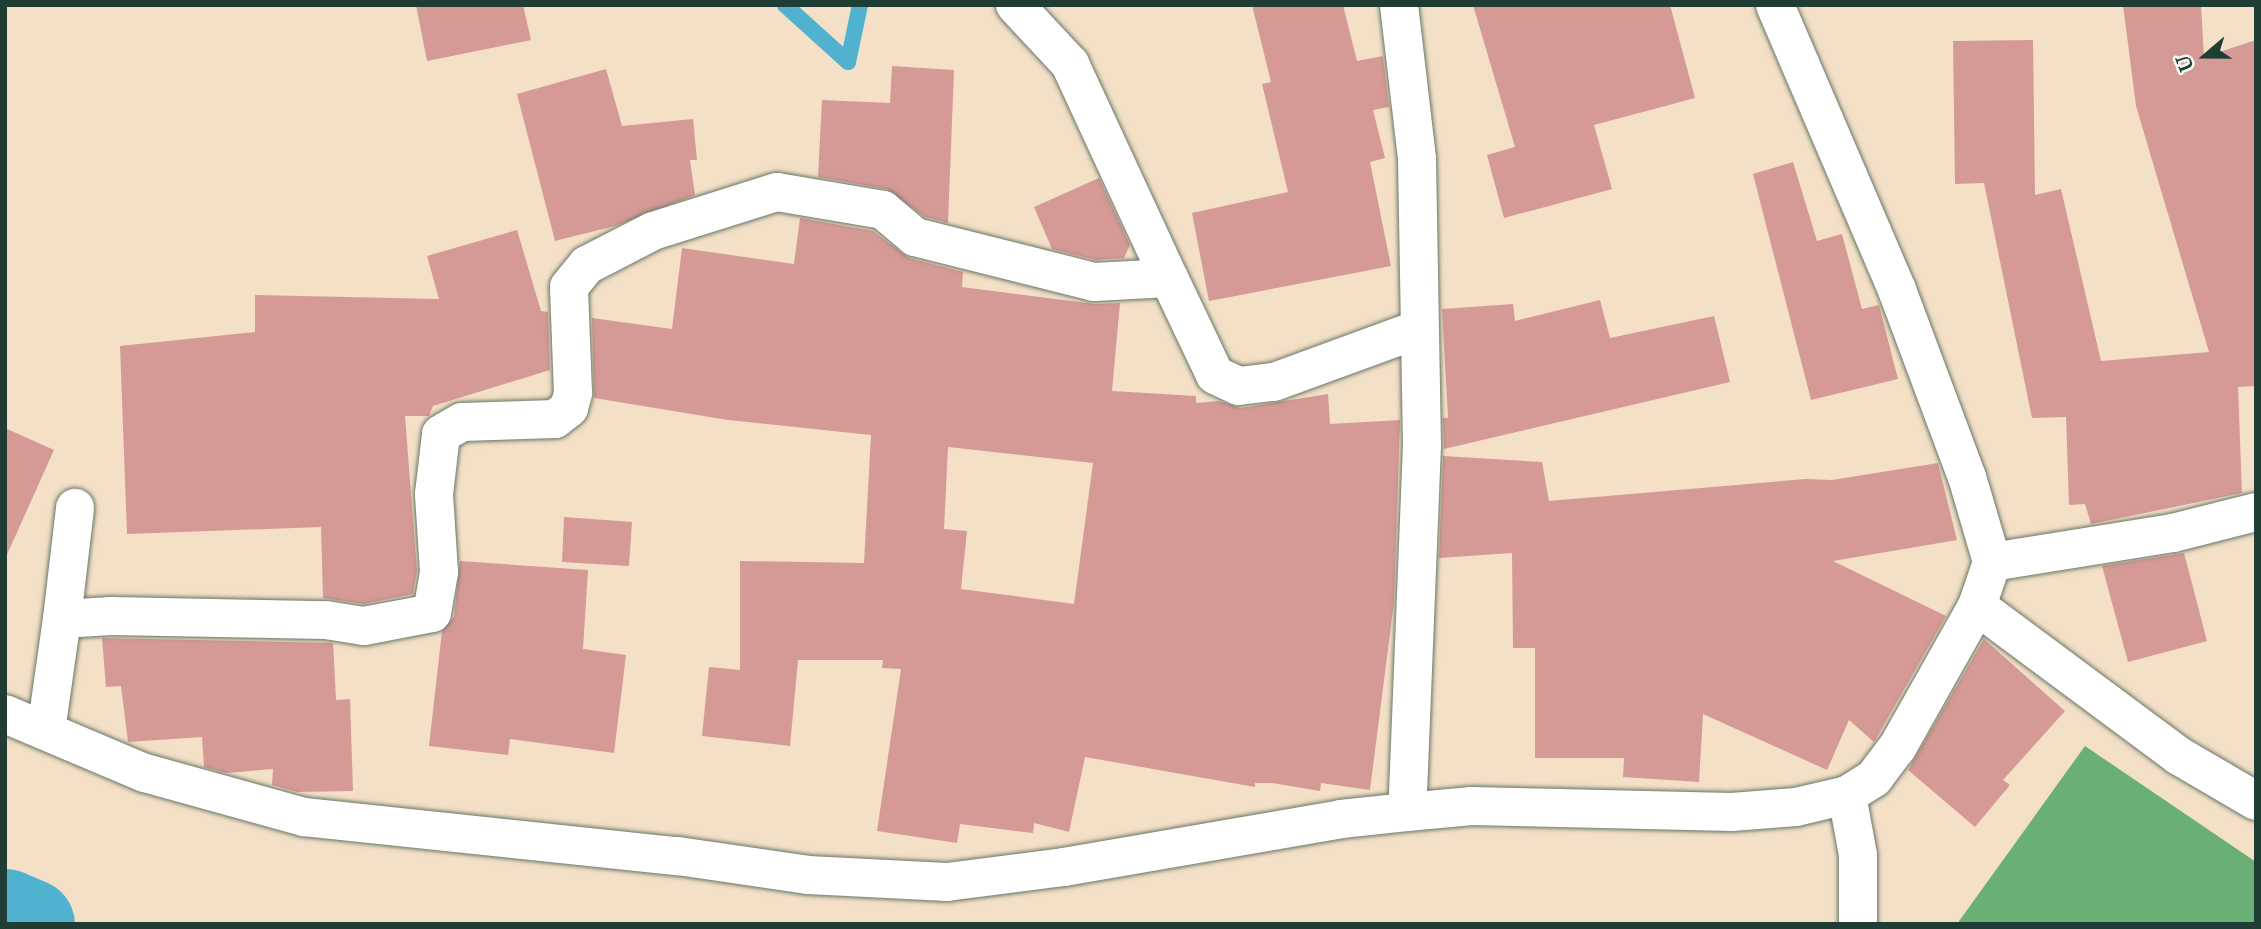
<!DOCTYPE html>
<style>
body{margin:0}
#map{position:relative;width:2261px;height:929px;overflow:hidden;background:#f3e0c7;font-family:"IM FELL Double Pica",serif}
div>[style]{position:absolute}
.forest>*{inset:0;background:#6aaf74}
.stream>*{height:16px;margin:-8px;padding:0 8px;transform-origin:8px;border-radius:8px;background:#50b2cf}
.river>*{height:91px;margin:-45.5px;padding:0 45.5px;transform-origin:45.5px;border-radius:45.5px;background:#50b2cf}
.building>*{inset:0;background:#d59a96}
.roads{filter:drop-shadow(0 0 2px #697667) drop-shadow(0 0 2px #697667)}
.minor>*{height:38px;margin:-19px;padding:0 19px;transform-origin:19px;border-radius:19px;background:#fff}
span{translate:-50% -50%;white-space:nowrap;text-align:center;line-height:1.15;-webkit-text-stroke:5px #f6f6f2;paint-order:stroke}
.frame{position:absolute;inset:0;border:7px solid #1f3d34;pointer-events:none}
.north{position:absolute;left:2170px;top:21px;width:70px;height:70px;-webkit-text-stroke:5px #f6f6f2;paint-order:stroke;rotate:250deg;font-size:19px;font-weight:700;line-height:28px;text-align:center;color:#1f3d34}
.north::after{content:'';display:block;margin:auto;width:24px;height:32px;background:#1f3d34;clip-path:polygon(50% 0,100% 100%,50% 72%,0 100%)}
</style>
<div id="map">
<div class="forest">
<i style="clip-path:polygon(2085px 746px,2256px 862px,2256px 924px,1957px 924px)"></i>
</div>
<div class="stream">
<i style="left:785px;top:5px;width:85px;rotate:42.1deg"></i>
<i style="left:848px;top:62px;width:58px;rotate:-78.1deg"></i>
</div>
<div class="river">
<i style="left:5px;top:914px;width:26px;rotate:23deg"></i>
</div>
<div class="building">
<i style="clip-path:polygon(416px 5px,523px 5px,531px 40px,427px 61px)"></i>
<i style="clip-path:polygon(1252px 5px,1343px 5px,1357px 61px,1383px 56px,1389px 107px,1373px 110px,1385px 158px,1370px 162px,1391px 266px,1209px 301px,1192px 213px,1288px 192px,1262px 84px,1271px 82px)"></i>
<i style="clip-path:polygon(1473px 5px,1670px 5px,1695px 98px,1594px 125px,1612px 189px,1504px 218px,1487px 155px,1515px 147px)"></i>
<i style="clip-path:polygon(2123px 5px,2201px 5px,2204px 57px,2256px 40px,2256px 386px,2238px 387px,2242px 493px,2091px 524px,2085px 504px,2069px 505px,2066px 417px,2032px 418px,1984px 183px,1955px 184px,1953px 41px,2033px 40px,2035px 195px,2061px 189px,2101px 361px,2209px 352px,2136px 106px)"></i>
<i style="clip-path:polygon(892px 66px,954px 70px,948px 223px,925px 217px,887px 189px,818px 177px,822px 100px,890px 103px)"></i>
<i style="clip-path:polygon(606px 69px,622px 126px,693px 119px,697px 160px,690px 160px,695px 195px,615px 226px,555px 241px,517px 94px)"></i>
<i style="clip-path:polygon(1793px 162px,1817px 241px,1842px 234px,1862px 309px,1879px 305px,1898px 379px,1811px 400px,1753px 174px)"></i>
<i style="clip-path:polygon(1099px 178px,1130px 245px,1124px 258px,1096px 260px,1052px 249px,1034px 207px)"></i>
<i style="clip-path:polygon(evenodd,800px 218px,873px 231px,909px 258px,963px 272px,962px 287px,1095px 304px,1120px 303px,1112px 391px,1196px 396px,1196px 403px,1219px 401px,1241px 408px,1328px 394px,1330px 424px,1400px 420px,1394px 602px,1370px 790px,1321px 783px,1320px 791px,1272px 783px,1255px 783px,1255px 787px,1085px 757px,1069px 832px,1034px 823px,1033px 833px,960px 824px,957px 843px,877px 831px,901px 669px,882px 668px,883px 660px,798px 660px,790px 746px,702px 736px,709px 667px,740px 670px,740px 561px,864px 563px,871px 435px,728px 420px,594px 398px,592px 318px,672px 329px,682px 248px,794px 264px,800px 218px,948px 447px,1093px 463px,1074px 604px,961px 589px,967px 531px,944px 529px,948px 447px)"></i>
<i style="clip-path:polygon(517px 230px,541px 311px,548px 312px,550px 370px,433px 406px,429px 416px,405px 416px,417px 571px,413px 594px,364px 604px,323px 598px,321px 527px,127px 534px,120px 346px,255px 332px,255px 295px,439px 299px,427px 256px)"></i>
<i style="clip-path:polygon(1600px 300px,1610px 338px,1714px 316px,1730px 382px,1444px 449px,1443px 418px,1448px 418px,1442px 309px,1513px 304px,1515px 321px)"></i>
<i style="clip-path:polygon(5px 428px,54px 450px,5px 559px)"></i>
<i style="clip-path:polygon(1443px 456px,1542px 462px,1549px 501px,1805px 479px,1832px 480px,1938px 463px,1957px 540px,1833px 561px,1946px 616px,1874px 742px,1849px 720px,1827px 770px,1703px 714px,1699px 782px,1623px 777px,1624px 758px,1535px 758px,1535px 648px,1513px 648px,1512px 553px,1439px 558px)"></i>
<i style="clip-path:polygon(564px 517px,632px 522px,629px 566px,562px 562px)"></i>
<i style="clip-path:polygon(2184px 553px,2207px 641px,2128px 662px,2102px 566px)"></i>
<i style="clip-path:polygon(460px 561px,588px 570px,583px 649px,626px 655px,614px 753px,510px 739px,508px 755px,429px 746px,442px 631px,454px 617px)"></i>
<i style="clip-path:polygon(102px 638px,333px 643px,336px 700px,350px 699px,353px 791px,297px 792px,272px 785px,273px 769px,226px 773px,204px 767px,202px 737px,128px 742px,121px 686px,106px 687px)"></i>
<i style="clip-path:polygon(1984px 639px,2065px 711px,2003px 780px,2010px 785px,1975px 827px,1908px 770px)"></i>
</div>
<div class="roads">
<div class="minor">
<i style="left:1015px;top:5px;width:81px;rotate:47deg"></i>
<i style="left:1070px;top:64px;width:236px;rotate:65.2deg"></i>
<i style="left:1399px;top:5px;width:155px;rotate:83.3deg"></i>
<i style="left:1417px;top:159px;width:286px;rotate:89deg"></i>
<i style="left:1422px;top:445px;width:367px;rotate:92.3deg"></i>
<i style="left:1775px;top:5px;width:310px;rotate:66.8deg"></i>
<i style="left:1897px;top:290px;width:200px;rotate:69.5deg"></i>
<i style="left:1967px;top:477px;width:89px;rotate:73.6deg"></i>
<i style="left:1992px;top:562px;width:46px;rotate:108.8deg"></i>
<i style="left:1992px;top:562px;width:183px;rotate:-9.1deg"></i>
<i style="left:2173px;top:533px;width:86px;rotate:-14.2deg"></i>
<i style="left:62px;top:619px;width:112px;rotate:-83.3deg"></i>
<i style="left:5px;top:714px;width:152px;rotate:22.9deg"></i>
<i style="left:145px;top:773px;width:165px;rotate:15.5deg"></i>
<i style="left:304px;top:817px;width:376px;rotate:6deg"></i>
<i style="left:678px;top:856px;width:131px;rotate:8.3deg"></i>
<i style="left:808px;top:875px;width:139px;rotate:2.9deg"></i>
<i style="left:947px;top:882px;width:118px;rotate:-7.3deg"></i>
<i style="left:1064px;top:867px;width:281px;rotate:-9.8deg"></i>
<i style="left:1341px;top:819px;width:66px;rotate:-6.1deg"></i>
<i style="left:1407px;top:812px;width:65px;rotate:-5.3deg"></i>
<i style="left:1472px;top:806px;width:260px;rotate:1.3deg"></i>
<i style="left:1732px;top:812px;width:64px;rotate:-4.5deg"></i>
<i style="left:1796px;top:807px;width:52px;rotate:-13.2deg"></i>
<i style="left:1847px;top:795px;width:32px;rotate:-32deg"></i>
<i style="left:1874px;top:778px;width:38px;rotate:-53deg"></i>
<i style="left:1897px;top:748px;width:163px;rotate:-60.6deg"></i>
<i style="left:1977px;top:606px;width:252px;rotate:36.6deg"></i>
<i style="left:2179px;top:756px;width:89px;rotate:30.3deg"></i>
<i style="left:46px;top:731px;width:113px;rotate:-81.9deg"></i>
<i style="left:62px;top:619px;width:49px;rotate:-3.5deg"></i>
<i style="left:111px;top:616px;width:215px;rotate:1.1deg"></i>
<i style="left:326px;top:620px;width:38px;rotate:9deg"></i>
<i style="left:364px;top:626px;width:69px;rotate:-10.8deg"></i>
<i style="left:432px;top:613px;width:42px;rotate:-80.3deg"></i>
<i style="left:439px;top:572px;width:78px;rotate:-93.7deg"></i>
<i style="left:434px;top:494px;width:60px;rotate:-83.3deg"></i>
<i style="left:441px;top:434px;width:24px;rotate:-30deg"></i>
<i style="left:462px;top:422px;width:93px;rotate:-1.8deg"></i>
<i style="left:555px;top:419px;width:18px;rotate:-38deg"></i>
<i style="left:569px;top:408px;width:16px;rotate:-75deg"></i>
<i style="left:573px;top:393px;width:106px;rotate:-92.2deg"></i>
<i style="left:569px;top:287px;width:28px;rotate:-51deg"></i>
<i style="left:587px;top:265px;width:74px;rotate:-27.3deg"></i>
<i style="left:653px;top:231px;width:130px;rotate:-17.5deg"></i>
<i style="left:777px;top:192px;width:108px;rotate:9.6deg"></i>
<i style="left:883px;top:210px;width:42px;rotate:40.2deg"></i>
<i style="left:915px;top:237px;width:185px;rotate:14.1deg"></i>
<i style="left:1094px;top:282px;width:75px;rotate:-3.1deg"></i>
<i style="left:1169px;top:278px;width:107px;rotate:64.6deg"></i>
<i style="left:1215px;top:375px;width:26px;rotate:25deg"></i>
<i style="left:1239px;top:386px;width:35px;rotate:-7deg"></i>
<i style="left:1274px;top:382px;width:154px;rotate:-20.1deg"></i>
<i style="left:1847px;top:795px;width:61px;rotate:79.6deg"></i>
<i style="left:1858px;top:855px;width:69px;rotate:90deg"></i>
</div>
</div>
<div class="frame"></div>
<div class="north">U</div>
</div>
